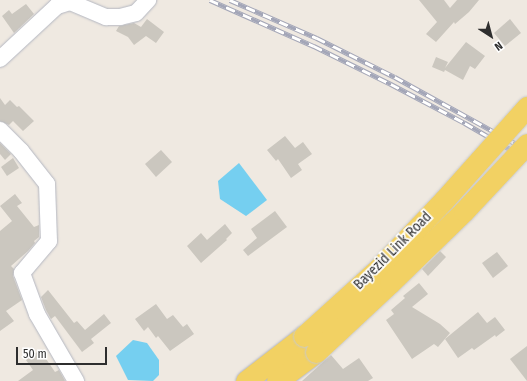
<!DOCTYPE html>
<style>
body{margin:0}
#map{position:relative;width:527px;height:381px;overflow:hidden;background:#efe9e1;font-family:"Fira Sans Condensed",sans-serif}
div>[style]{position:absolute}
.water>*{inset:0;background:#75cff0}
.building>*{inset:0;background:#cbc7bf}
.roads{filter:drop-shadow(0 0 1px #b4b7c1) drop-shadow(0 0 1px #b4b7c1)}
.minor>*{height:16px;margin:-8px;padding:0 8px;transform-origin:8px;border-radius:8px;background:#fff}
.major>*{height:21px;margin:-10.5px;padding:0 10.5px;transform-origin:10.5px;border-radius:10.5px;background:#f2d163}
.rail>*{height:4.5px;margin-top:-2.25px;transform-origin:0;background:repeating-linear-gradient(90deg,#fff 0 9px,#a3a6b8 0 18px);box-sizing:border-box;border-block:1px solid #a3a6b8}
.bridges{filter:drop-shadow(0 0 1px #c9c9c9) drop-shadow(0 0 1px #c9c9c9)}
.major-bridge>*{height:21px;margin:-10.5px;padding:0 10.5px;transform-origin:10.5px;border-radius:10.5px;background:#f2d163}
span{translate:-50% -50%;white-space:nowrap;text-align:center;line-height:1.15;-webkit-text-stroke:3.5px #fff;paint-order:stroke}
.street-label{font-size:14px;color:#2e2e2e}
.north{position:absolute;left:471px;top:16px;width:40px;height:40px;-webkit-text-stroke:3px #fff;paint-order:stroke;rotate:144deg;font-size:11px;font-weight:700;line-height:16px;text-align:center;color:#2e2e2e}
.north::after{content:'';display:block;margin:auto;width:14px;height:18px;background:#2e2e2e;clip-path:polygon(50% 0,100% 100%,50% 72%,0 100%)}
.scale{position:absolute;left:16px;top:347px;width:91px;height:18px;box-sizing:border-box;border:2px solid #2e2e2e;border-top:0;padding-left:5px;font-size:12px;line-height:14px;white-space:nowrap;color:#2e2e2e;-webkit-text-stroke:3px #fff;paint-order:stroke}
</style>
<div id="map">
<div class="water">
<i style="clip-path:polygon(239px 163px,267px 200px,246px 216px,220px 199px,218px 181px)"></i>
<i style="clip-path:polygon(133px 340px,147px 343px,159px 360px,159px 375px,153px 381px,128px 380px,116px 356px)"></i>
</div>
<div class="building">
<i style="clip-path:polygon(419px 0,444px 0,450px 8px,457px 0,479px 0,469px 12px,455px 24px,454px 22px,436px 42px,426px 34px,437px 22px)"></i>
<i style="clip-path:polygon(26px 4px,34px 14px,14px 33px,2px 16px,9px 10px,12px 14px)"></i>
<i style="clip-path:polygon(147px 19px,164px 32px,156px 43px,146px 36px,134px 45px,128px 37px,116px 31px,119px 26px,134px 23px,141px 27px)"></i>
<i style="clip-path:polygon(510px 19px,521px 33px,505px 46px,494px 33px)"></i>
<i style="clip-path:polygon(466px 42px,485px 56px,475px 69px,470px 66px,463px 80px,445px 70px,444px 72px,432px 67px,436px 57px,448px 62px,445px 68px)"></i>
<i style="clip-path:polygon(0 98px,5px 105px,10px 100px,17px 107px,19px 106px,34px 121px,23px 131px,13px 121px,9px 125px,0 121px)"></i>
<i style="clip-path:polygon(285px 136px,295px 148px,303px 142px,312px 154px,298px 164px,302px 170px,291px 178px,278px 159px,276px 161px,267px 150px)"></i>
<i style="clip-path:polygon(0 143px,11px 154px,5px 160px,0 154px)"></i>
<i style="clip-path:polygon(161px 150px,172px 162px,156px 177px,145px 164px)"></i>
<i style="clip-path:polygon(13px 158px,19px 168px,7px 176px,1px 167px)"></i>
<i style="clip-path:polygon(15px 194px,22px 203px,17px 206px,34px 227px,39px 225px,39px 237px,34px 241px,35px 243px,28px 251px,11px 266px,14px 269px,13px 276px,22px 300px,6px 311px,14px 321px,0 331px,0 231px,12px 221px,0 206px)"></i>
<i style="clip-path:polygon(275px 211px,287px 227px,248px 256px,243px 250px,257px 238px,251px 229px)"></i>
<i style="clip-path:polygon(225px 224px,232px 233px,226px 239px,227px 240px,201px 263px,187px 246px,201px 233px,207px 240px)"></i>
<i style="clip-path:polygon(440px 251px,446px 257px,428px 276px,422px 269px)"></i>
<i style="clip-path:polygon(497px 252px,508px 266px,493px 278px,482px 263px)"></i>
<i style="clip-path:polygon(419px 283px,428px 294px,412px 307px,440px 324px,450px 333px,438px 347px,434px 344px,412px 359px,386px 320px,394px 314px,391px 310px,405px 298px,403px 296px)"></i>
<i style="clip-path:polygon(48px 290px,74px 323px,77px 321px,85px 330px,104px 314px,111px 323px,91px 339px,94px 343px,82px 352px,55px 316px,51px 319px,46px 310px,41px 297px)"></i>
<i style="clip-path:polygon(156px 304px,167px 319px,173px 315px,183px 327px,187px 324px,194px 334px,170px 351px,158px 336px,156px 338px,148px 327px,144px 331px,135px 319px)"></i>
<i style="clip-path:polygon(478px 312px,487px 323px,495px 317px,505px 330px,496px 337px,495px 335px,474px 350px,472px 348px,458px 358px,445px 339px)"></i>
<i style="clip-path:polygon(527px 346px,527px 381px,510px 359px)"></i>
<i style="clip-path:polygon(40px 350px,55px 372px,59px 370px,65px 381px,18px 381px,33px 370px,26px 360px)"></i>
<i style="clip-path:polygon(331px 355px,343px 369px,359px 358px,373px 378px,368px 381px,302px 381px)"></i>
</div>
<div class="roads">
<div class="minor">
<i style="left:0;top:59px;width:78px;rotate:-42.9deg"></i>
<i style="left:57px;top:6px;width:14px;rotate:-17deg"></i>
<i style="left:70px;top:2px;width:39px;rotate:23deg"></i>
<i style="left:106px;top:17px;width:14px"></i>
<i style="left:120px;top:17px;width:16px;rotate:-14deg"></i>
<i style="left:136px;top:13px;width:18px;rotate:-47deg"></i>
<i style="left:0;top:130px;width:30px;rotate:45deg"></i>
<i style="left:21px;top:151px;width:42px;rotate:51.8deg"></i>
<i style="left:47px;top:184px;width:57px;rotate:88deg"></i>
<i style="left:49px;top:241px;width:42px;rotate:130.2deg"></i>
<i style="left:22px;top:273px;width:44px;rotate:69.9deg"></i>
<i style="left:37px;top:314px;width:78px;rotate:59.8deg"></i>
</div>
<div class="major">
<i style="left:246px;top:381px;width:73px;rotate:-37.8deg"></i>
<i style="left:277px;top:381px;width:49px;rotate:-36.6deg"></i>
</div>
</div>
<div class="rail">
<i style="left:210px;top:0;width:114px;rotate:23.9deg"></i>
<i style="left:314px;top:46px;width:86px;rotate:26.3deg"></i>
<i style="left:391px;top:84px;width:84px;rotate:27.8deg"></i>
<i style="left:465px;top:123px;width:72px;rotate:30.1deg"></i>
<i style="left:230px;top:0;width:95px;rotate:23.6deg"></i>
<i style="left:317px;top:38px;width:87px;rotate:26.6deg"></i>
<i style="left:395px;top:77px;width:151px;rotate:28.9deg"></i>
</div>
<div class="bridges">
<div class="major-bridge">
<i style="left:304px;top:336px;width:101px;rotate:-42.2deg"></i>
<i style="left:379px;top:268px;width:94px;rotate:-46.3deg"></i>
<i style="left:444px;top:200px;width:125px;rotate:-48.3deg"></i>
<i style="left:316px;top:352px;width:101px;rotate:-43deg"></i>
<i style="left:390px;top:283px;width:103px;rotate:-44.2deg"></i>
<i style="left:464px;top:211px;width:92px;rotate:-46.8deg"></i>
</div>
</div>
<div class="street-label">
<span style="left:393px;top:251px;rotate:-45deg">Bayezid Link Road</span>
</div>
<div class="north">N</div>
<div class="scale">50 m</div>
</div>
